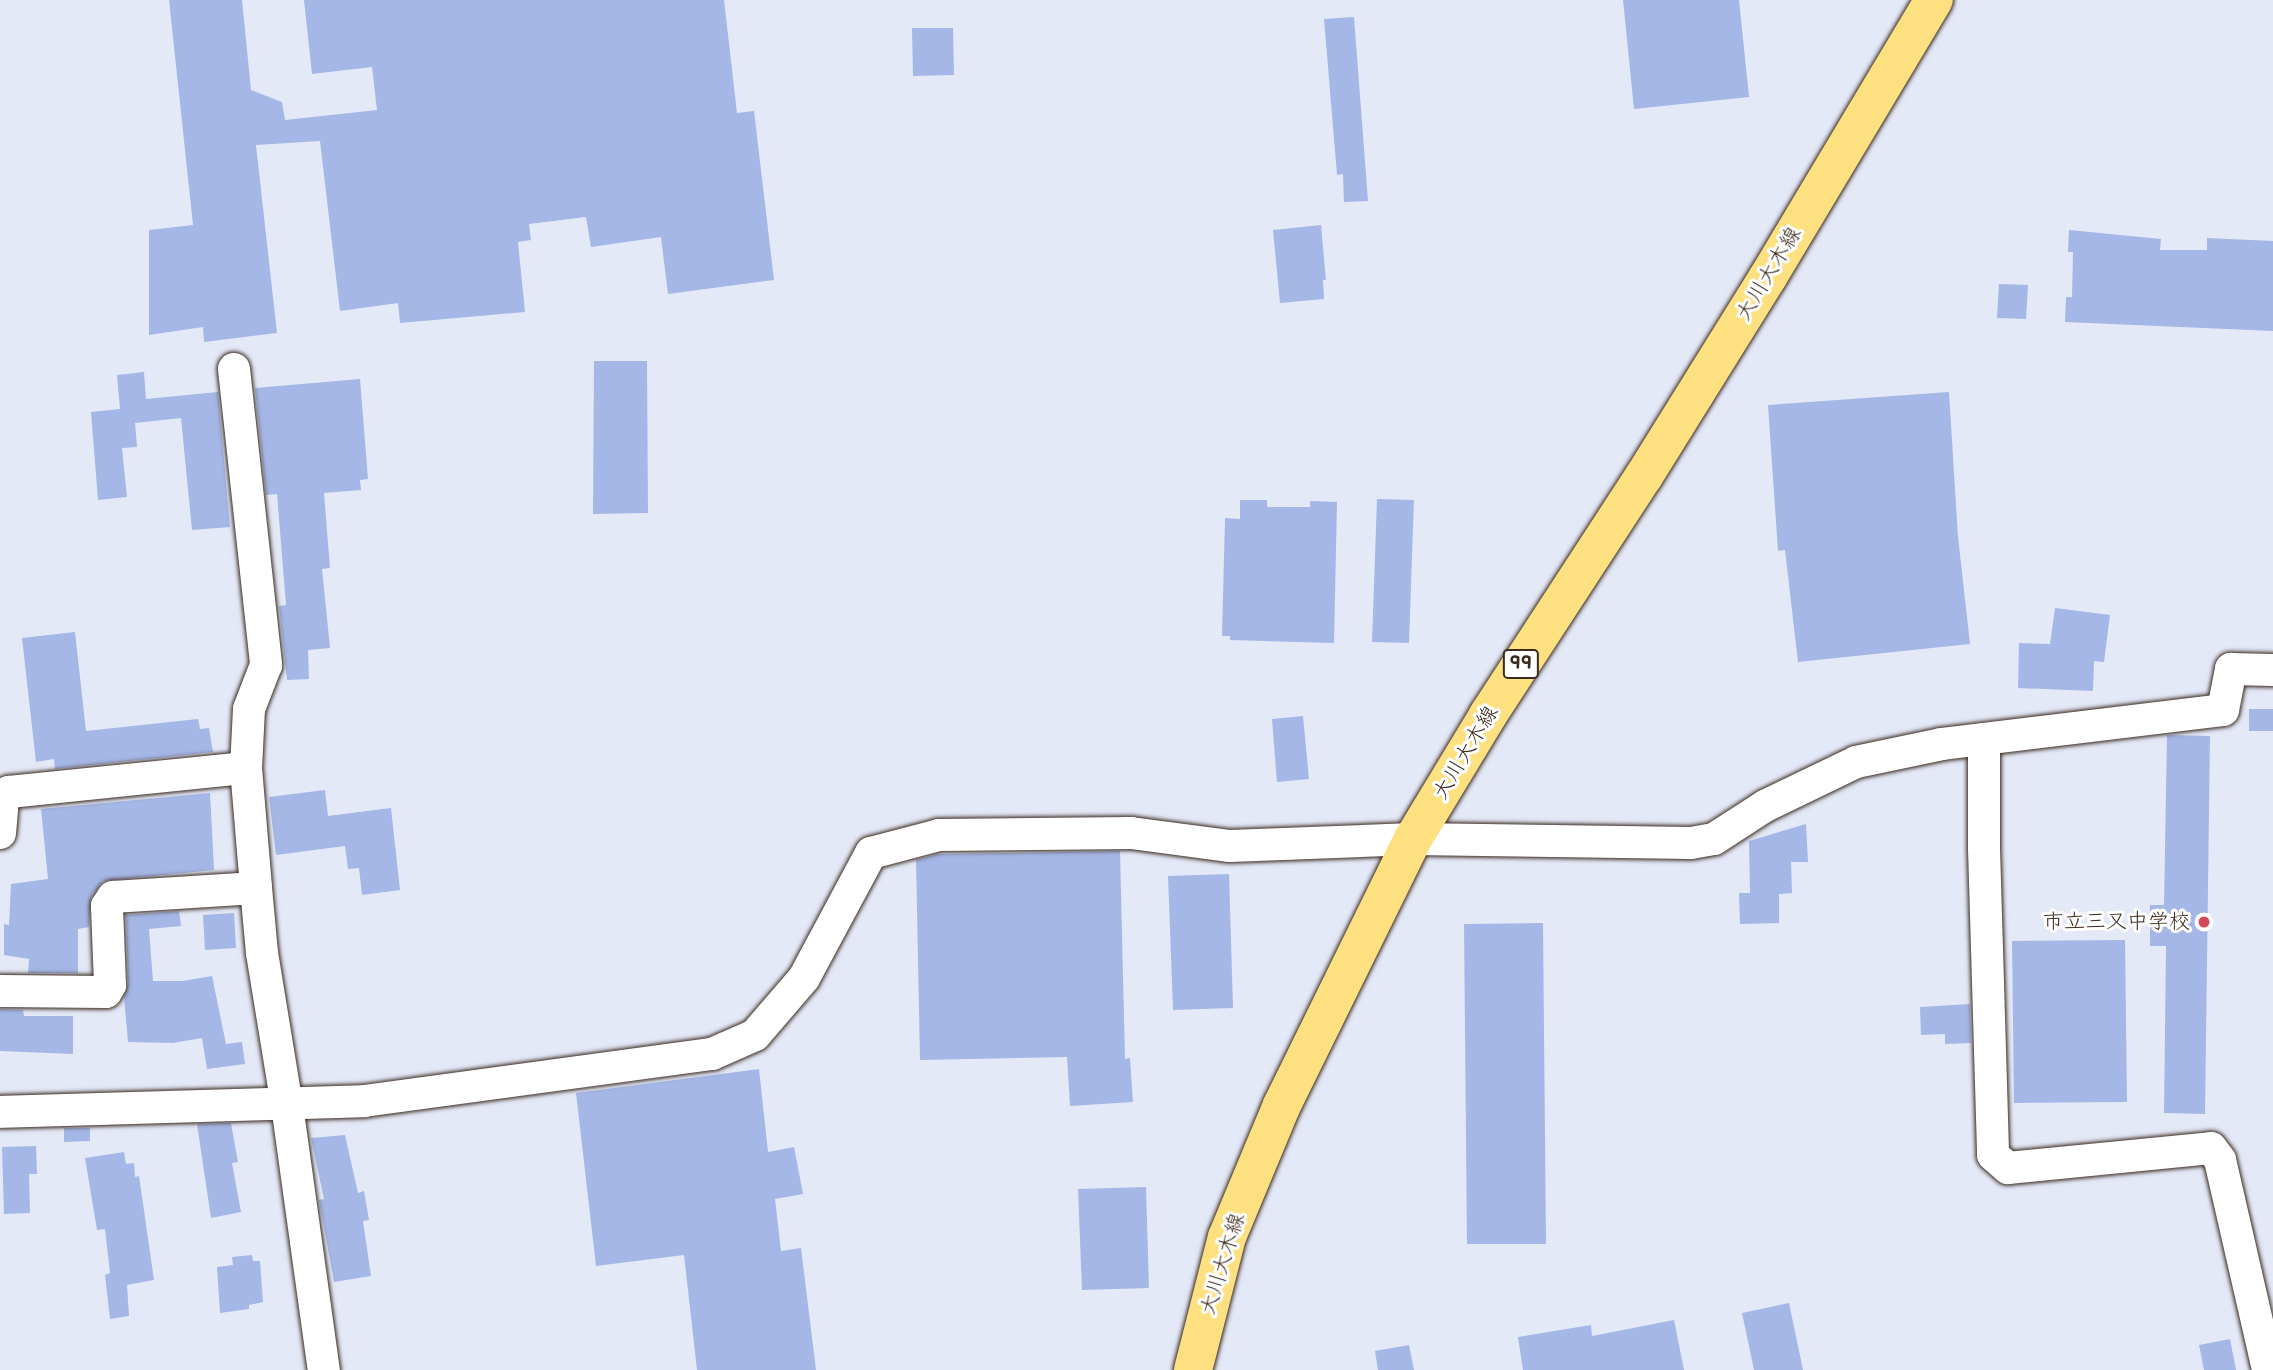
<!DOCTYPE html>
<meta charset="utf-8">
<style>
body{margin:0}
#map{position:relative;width:2273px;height:1370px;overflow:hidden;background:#e4e9f8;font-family:"Balsamiq Sans","Klee One",sans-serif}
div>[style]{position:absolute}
.building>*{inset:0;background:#a5b7e6}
.roads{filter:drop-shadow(0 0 2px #3b2a1e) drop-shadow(0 0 2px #3b2a1e)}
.minor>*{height:32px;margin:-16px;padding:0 16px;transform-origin:16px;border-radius:16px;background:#fff}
.major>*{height:38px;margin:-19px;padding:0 19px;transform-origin:19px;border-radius:19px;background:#fde080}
.dots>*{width:19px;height:19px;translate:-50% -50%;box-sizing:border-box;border:4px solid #fff;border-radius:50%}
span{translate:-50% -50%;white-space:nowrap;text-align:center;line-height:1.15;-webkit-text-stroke:6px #fff;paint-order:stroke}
.shield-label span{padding:2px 5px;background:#fff;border:2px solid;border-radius:5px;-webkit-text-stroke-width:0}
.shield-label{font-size:19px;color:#3b2a1e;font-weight:700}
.street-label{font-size:21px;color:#3b2a1e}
.poi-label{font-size:21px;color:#3b2a1e}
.right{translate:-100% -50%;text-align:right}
</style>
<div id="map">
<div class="building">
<i style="clip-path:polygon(169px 0,242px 0,251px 90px,282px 102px,285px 120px,377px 110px,372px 67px,312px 74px,304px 0,724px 0,737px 113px,754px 111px,774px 280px,668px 294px,661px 237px,591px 247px,586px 217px,529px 224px,531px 240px,518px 242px,525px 312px,400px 323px,398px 303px,340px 311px,320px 141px,256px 145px,277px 333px,204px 342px,203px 327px,149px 335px,149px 230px,193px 225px)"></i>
<i style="clip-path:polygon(1623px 0,1739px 0,1749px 97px,1634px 109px)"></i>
<i style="clip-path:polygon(1354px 17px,1368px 201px,1344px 202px,1343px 174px,1337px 175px,1324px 19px)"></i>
<i style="clip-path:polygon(912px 28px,953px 28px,954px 75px,913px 76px)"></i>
<i style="clip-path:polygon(1321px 225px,1326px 280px,1323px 280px,1324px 299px,1280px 303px,1273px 230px)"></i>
<i style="clip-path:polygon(2069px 230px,2161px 239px,2160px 250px,2207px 250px,2207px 238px,2273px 241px,2273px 331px,2065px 322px,2066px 297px,2072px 297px,2073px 252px,2068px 252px)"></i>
<i style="clip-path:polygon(1999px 284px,2028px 285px,2026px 319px,1997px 318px)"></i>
<i style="clip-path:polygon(594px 361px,647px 361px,648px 513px,593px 514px)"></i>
<i style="clip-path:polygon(144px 372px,146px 399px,218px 392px,230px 527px,192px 530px,181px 418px,135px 423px,137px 447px,122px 448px,127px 497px,98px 500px,91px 412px,120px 409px,117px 375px)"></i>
<i style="clip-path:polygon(360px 379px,368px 479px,360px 480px,361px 490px,324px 493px,330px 568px,322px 569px,330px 648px,308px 650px,309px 679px,287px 680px,279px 606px,286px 605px,277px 494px,266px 495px,255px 388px)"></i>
<i style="clip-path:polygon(1949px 392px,1958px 537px,1970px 644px,1798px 662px,1785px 550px,1778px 551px,1768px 405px)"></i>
<i style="clip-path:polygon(1377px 499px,1414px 500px,1409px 643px,1372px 642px)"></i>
<i style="clip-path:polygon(1240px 500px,1267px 500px,1267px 507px,1310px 507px,1310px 501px,1337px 502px,1334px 643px,1230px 640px,1230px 636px,1222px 636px,1225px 518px,1240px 519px)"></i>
<i style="clip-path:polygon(2055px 608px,2110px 615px,2104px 662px,2094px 661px,2093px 691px,2018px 688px,2019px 643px,2050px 644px)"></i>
<i style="clip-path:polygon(75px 632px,86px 731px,198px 719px,200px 729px,209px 728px,213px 752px,55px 769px,54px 759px,36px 762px,22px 638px)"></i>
<i style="clip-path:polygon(2249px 709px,2273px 709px,2273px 731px,2249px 731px)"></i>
<i style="clip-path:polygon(1303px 716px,1309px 779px,1277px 782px,1272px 719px)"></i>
<i style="clip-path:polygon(2167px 735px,2210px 736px,2205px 1114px,2164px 1113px,2166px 946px,2150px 946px,2150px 905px,2164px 905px)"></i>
<i style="clip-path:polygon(325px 790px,328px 816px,391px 808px,400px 890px,362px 895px,359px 868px,348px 869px,345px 846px,276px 855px,269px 797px)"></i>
<i style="clip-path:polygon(210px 793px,214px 870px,103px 881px,91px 897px,89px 927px,78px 929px,78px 973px,28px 973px,29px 959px,4px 955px,4px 924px,9px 925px,11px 884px,48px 879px,41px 809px)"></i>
<i style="clip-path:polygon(1806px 824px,1808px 862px,1791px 862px,1792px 893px,1779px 894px,1779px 923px,1740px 924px,1739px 893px,1750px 893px,1749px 841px)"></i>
<i style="clip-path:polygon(1120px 851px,1125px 1059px,1130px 1058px,1133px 1102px,1070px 1106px,1067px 1057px,920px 1060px,916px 860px,938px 854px)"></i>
<i style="clip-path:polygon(1229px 874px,1233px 1008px,1173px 1010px,1168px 876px)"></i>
<i style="clip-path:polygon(179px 911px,181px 926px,149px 929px,153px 981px,183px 981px,212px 976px,226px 1044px,242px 1042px,245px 1064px,207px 1069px,202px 1038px,173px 1043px,128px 1042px,124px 997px,128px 984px,126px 915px)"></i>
<i style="clip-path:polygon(234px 913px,236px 948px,205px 950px,203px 915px)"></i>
<i style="clip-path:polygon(1543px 923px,1546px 1244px,1467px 1244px,1464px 924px)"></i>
<i style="clip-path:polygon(2125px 940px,2127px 1102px,2014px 1103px,2012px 941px)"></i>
<i style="clip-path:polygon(1970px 1004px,1971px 1043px,1945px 1044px,1945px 1034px,1921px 1035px,1920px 1007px)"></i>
<i style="clip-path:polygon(0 1009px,23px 1010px,24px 1016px,73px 1016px,73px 1054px,0 1051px)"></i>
<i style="clip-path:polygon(759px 1069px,768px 1152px,794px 1147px,799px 1173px,803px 1194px,775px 1199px,781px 1251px,801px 1248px,816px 1370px,697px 1370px,684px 1255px,596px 1266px,576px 1093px)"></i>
<i style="clip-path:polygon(231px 1123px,238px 1162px,232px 1163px,241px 1212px,211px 1218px,197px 1124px)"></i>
<i style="clip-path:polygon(64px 1128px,90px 1128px,90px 1141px,64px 1142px)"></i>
<i style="clip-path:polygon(345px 1135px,358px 1193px,364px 1191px,369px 1220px,363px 1221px,371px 1276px,334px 1282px,319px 1200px,324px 1199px,311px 1138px)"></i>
<i style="clip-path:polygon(36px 1146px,37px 1174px,29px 1174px,30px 1213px,4px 1214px,2px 1147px)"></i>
<i style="clip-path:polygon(124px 1152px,126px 1164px,134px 1163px,135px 1177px,139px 1176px,154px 1280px,127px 1285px,129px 1316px,110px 1319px,105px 1275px,110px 1273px,105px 1229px,97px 1230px,85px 1158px)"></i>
<i style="clip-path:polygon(1146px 1187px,1149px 1288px,1082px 1290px,1078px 1189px)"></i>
<i style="clip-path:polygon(252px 1255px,253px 1261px,260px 1261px,263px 1302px,249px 1305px,249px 1309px,220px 1313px,217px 1267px,233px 1265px,232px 1257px)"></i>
<i style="clip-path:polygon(1789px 1303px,1803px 1370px,1754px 1370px,1742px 1313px)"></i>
<i style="clip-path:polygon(1674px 1320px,1684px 1370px,1523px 1370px,1518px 1337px,1591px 1325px,1592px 1336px)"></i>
<i style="clip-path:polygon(2230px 1339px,2236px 1370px,2204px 1370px,2199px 1345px)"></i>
<i style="clip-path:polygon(1409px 1345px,1414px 1370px,1378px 1370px,1375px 1351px)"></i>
</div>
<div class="roads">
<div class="minor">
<i style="left:234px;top:369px;width:298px;rotate:83.8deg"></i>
<i style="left:266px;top:665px;width:47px;rotate:111.1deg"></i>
<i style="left:249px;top:709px;width:59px;rotate:92.9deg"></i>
<i style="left:246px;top:768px;width:120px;rotate:85.2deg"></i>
<i style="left:256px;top:888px;width:65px;rotate:84.7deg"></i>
<i style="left:262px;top:953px;width:154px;rotate:80.7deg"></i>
<i style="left:287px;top:1105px;width:268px;rotate:82.1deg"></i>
<i style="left:1984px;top:739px;width:109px;rotate:90deg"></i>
<i style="left:1984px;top:848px;width:307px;rotate:88.3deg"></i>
<i style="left:1993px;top:1155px;width:20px;rotate:41deg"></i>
<i style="left:2008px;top:1168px;width:204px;rotate:-5.6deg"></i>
<i style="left:2211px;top:1148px;width:15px;rotate:53deg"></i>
<i style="left:2220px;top:1160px;width:215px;rotate:77.1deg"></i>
<i style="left:0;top:833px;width:38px;rotate:-85deg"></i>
<i style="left:3px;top:795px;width:7px;rotate:-27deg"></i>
<i style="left:9px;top:792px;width:238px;rotate:-5.8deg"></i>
<i style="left:0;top:991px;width:106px;rotate:0.5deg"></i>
<i style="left:106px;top:992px;width:8px;rotate:-60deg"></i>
<i style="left:110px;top:985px;width:79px;rotate:-92.2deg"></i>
<i style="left:107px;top:906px;width:11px;rotate:-56deg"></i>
<i style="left:113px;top:897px;width:143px;rotate:-3.6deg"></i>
<i style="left:0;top:1112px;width:364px;rotate:-1.7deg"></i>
<i style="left:364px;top:1101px;width:351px;rotate:-7.7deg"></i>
<i style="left:712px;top:1054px;width:47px;rotate:-23.8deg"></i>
<i style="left:755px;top:1035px;width:75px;rotate:-49.3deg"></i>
<i style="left:804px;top:978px;width:142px;rotate:-61.8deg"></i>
<i style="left:871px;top:853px;width:70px;rotate:-14.8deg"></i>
<i style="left:939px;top:835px;width:192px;rotate:-0.6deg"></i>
<i style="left:1131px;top:833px;width:100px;rotate:7.5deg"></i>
<i style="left:1230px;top:846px;width:183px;rotate:-2.2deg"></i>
<i style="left:1413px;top:839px;width:278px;rotate:0.8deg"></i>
<i style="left:1691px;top:843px;width:23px;rotate:-10deg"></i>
<i style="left:1714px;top:839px;width:61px;rotate:-32.9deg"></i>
<i style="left:1765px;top:806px;width:101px;rotate:-25.8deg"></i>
<i style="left:1856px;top:762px;width:88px;rotate:-11.8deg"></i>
<i style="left:1942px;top:744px;width:283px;rotate:-6.9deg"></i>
<i style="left:2223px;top:710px;width:42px;rotate:-79deg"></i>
<i style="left:2231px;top:669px;width:42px;rotate:1.4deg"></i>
</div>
<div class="major">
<i style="left:1193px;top:1370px;width:137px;rotate:-75.7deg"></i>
<i style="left:1227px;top:1237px;width:143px;rotate:-67.4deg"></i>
<i style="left:1282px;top:1105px;width:297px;rotate:-63.8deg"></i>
<i style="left:1413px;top:839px;width:145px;rotate:-58.8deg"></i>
<i style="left:1488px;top:715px;width:285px;rotate:-56.9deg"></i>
<i style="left:1644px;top:476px;width:234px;rotate:-58.1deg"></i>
<i style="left:1768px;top:277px;width:323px;rotate:-59.1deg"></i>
</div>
</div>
<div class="dots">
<i style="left:2204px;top:922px;background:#d1495b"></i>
</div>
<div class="shield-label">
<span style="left:1521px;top:664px">99</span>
</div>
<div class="street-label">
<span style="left:1769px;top:274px;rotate:-59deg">大川大木線</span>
<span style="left:1466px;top:753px;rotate:-59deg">大川大木線</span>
<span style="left:1223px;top:1264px;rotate:-73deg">大川大木線</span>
</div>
<div class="poi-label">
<span class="right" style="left:2190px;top:922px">市立三又中学校</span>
</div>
</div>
